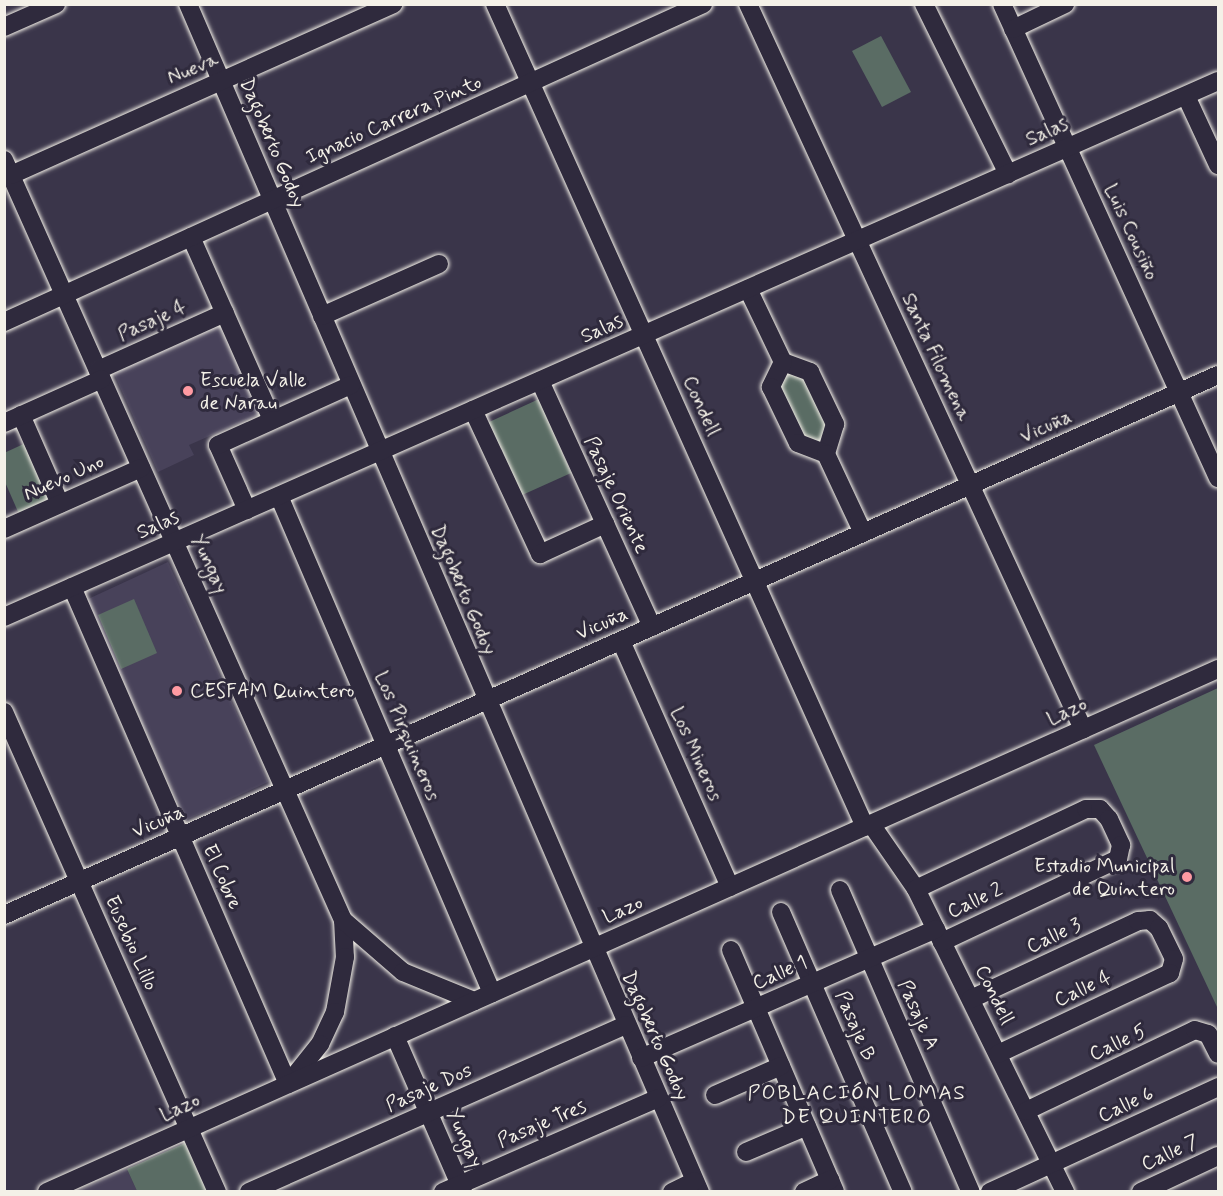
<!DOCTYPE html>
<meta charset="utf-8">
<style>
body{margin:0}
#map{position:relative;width:1223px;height:1196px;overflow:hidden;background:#3a354a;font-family:Mynerve,sans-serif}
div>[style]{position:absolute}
.built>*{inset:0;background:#48425a}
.green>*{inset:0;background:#5a6c64}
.roads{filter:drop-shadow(0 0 2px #f4f1e8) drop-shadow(0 0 2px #f4f1e8)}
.minor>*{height:18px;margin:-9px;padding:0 9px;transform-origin:9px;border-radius:9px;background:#2f2a3d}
.dots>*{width:16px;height:16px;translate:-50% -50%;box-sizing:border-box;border:3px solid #2f2a3d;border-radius:50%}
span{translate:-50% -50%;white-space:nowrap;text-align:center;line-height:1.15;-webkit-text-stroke:6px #2f2a3d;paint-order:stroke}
.street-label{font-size:20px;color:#f4f1e8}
.poi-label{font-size:20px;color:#f4f1e8}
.left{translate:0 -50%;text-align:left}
.right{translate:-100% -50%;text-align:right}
.neighbourhood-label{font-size:21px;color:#f4f1e8;letter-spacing:1.5px}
.frame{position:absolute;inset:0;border:6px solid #f4f1e8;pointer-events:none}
</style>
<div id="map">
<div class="built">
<i style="clip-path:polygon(225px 322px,264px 412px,189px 445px,194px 455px,158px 472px,112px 369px)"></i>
<i style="clip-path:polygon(168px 562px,268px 782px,186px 820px,86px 600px)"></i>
<i style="clip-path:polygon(127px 1169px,137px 1191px,75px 1192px)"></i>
</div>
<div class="green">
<i style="clip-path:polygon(881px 36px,911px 92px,882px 107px,852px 51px)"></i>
<i style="clip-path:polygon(787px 369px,805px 375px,831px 426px,824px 445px,799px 437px,776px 388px)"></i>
<i style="clip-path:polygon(539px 399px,571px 473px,520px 496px,487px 423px)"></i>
<i style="clip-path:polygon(28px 442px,53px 498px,19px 514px,5px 482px,4px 453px)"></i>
<i style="clip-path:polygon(134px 599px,157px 653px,121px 669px,98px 615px)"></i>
<i style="clip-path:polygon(1218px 688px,1218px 1009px,1094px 745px)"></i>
<i style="clip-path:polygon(185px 1143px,207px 1191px,137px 1191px,127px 1169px)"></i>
</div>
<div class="roads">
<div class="minor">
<i style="left:188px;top:4px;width:1294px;rotate:66.69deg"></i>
<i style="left:495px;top:4px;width:902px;rotate:65.79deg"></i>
<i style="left:748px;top:4px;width:799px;rotate:65.2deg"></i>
<i style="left:924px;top:4px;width:190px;rotate:63.7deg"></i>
<i style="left:1002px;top:4px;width:521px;rotate:65.5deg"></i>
<i style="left:4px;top:27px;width:57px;rotate:-23.9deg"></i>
<i style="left:1013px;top:29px;width:58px;rotate:-25.7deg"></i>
<i style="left:1186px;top:96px;width:76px;rotate:65.1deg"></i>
<i style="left:4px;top:160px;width:832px;rotate:65.96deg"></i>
<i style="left:343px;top:920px;width:37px;rotate:87deg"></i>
<i style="left:345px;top:957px;width:56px;rotate:100.3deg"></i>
<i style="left:335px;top:1012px;width:35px;rotate:115deg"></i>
<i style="left:320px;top:1044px;width:51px;rotate:128.7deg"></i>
<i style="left:288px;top:1084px;width:542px;rotate:-113.49deg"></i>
<i style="left:11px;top:175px;width:419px;rotate:-24.1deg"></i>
<i style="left:191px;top:237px;width:200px;rotate:66.1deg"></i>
<i style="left:748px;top:289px;width:81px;rotate:64.4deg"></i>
<i style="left:783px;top:362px;width:29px;rotate:20deg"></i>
<i style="left:810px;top:372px;width:58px;rotate:64.3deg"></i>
<i style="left:835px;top:424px;width:31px;rotate:107deg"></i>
<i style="left:322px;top:316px;width:128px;rotate:-24deg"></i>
<i style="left:4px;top:322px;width:768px;rotate:-24.46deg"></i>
<i style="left:783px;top:362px;width:28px;rotate:116deg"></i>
<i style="left:771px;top:387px;width:62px;rotate:64.3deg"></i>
<i style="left:798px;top:443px;width:30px;rotate:21deg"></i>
<i style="left:826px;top:454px;width:87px;rotate:64.9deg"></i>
<i style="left:98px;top:370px;width:139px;rotate:-24.2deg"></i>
<i style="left:540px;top:381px;width:270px;rotate:65.5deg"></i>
<i style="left:473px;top:410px;width:159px;rotate:65deg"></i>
<i style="left:540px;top:554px;width:72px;rotate:-24.8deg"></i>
<i style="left:21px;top:415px;width:97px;rotate:66.3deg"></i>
<i style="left:4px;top:423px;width:107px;rotate:-24.2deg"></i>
<i style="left:279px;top:496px;width:541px;rotate:66.8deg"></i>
<i style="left:247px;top:510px;width:71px;rotate:-114deg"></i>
<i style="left:218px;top:445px;width:146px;rotate:-24.3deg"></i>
<i style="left:4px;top:529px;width:150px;rotate:-24deg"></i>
<i style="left:4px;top:617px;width:1327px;rotate:-23.82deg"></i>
<i style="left:621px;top:641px;width:269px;rotate:66.1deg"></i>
<i style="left:4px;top:712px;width:525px;rotate:66.07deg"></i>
<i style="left:871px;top:824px;width:79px;rotate:55.3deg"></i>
<i style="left:916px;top:889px;width:338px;rotate:63.8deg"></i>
<i style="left:916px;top:889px;width:188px;rotate:-25.2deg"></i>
<i style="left:1086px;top:809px;width:14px"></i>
<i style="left:1100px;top:809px;width:13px;rotate:48deg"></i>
<i style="left:1109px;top:819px;width:29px;rotate:65deg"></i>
<i style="left:1121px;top:845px;width:14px;rotate:102deg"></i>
<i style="left:1118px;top:859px;width:195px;rotate:154.8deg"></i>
<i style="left:840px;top:890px;width:329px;rotate:66.6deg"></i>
<i style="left:781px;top:912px;width:305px;rotate:66.5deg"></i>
<i style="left:4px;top:915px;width:1329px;rotate:-23.98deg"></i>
<i style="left:343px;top:920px;width:79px;rotate:40.9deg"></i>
<i style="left:403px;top:972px;width:77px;rotate:22.2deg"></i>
<i style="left:731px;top:950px;width:263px;rotate:66.7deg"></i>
<i style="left:971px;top:999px;width:184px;rotate:-25deg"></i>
<i style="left:1138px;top:921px;width:12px;rotate:-5deg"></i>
<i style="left:1150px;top:920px;width:12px;rotate:42deg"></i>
<i style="left:1159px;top:928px;width:34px;rotate:64deg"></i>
<i style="left:1174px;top:959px;width:15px;rotate:106deg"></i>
<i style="left:1170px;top:973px;width:190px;rotate:154.8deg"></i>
<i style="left:395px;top:1036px;width:170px;rotate:66.4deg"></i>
<i style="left:641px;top:1058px;width:322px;rotate:-23.6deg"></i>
<i style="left:715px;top:1095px;width:72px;rotate:-23.7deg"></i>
<i style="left:1026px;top:1111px;width:187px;rotate:-25.6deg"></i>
<i style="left:1195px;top:1030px;width:14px;rotate:17deg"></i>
<i style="left:1208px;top:1034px;width:22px;rotate:63deg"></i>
<i style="left:746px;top:1152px;width:66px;rotate:-23.1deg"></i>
<i style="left:47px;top:1192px;width:1282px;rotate:-24.07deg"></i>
<i style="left:249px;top:1192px;width:412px;rotate:-23.9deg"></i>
<i style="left:443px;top:1192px;width:235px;rotate:-23.6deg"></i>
<i style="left:672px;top:1192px;width:25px;rotate:-26deg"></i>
<i style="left:804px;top:1192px;width:29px;rotate:-25deg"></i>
<i style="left:990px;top:1192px;width:251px;rotate:-24.7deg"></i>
<i style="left:1141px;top:1192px;width:85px;rotate:-25.1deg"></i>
</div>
</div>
<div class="dots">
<i style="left:188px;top:391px;background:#ff9aa2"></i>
<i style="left:177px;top:691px;background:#ff9aa2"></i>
<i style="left:1187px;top:877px;background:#ff9aa2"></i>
</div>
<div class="street-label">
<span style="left:193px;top:69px;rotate:-24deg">Nueva</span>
<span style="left:394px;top:120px;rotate:-24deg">Ignacio Carrera Pinto</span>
<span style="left:1047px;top:132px;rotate:-24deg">Salas</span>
<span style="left:272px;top:143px;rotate:67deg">Dagoberto Godoy</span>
<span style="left:1131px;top:232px;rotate:65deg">Luis Cousiño</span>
<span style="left:152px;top:321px;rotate:-24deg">Pasaje 4</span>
<span style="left:602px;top:329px;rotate:-24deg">Salas</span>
<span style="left:936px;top:357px;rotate:65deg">Santa Filomena</span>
<span style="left:701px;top:406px;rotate:66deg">Condell</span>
<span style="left:1046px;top:427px;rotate:-24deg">Vicuña</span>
<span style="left:64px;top:478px;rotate:-24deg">Nuevo Uno</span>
<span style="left:616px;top:495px;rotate:65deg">Pasaje Oriente</span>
<span style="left:158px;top:525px;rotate:-24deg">Salas</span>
<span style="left:209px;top:564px;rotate:66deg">Yungay</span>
<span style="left:463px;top:590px;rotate:67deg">Dagoberto Godoy</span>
<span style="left:602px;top:624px;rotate:-24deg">Vicuña</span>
<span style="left:1067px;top:712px;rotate:-24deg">Lazo</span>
<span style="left:407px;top:736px;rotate:67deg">Los Pirquineros</span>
<span style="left:696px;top:754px;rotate:66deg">Los Mineros</span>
<span style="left:158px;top:822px;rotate:-24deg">Vicuña</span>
<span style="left:222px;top:877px;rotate:66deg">El Cobre</span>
<span style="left:975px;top:901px;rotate:-25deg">Calle 2</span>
<span style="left:623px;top:910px;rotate:-24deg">Lazo</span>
<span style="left:1054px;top:936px;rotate:-25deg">Calle 3</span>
<span style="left:131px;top:943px;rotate:66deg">Eusebio Lillo</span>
<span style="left:780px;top:973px;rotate:-24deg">Calle 1</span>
<span style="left:1083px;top:989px;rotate:-25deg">Calle 4</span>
<span style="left:994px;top:995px;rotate:64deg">Condell</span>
<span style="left:918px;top:1015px;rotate:66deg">Pasaje A</span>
<span style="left:855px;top:1026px;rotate:67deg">Pasaje B</span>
<span style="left:655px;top:1036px;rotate:66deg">Dagoberto Godoy</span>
<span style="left:1118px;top:1043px;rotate:-25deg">Calle 5</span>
<span style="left:429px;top:1088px;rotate:-24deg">Pasaje Dos</span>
<span style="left:1126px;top:1105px;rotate:-25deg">Calle 6</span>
<span style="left:180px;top:1108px;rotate:-24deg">Lazo</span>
<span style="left:542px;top:1124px;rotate:-23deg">Pasaje Tres</span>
<span style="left:464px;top:1138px;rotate:66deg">Yungay</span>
<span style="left:1170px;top:1153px;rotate:-25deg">Calle 7</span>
</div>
<div class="poi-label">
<span class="left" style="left:200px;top:392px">Escuela Valle<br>de Narau</span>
<span class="left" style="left:190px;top:691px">CESFAM Quintero</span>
<span class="right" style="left:1175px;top:878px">Estadio Municipal<br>de Quintero</span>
</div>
<div class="neighbourhood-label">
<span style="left:857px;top:1105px">POBLACIÓN LOMAS<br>DE QUINTERO</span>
</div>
<div class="frame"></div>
</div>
